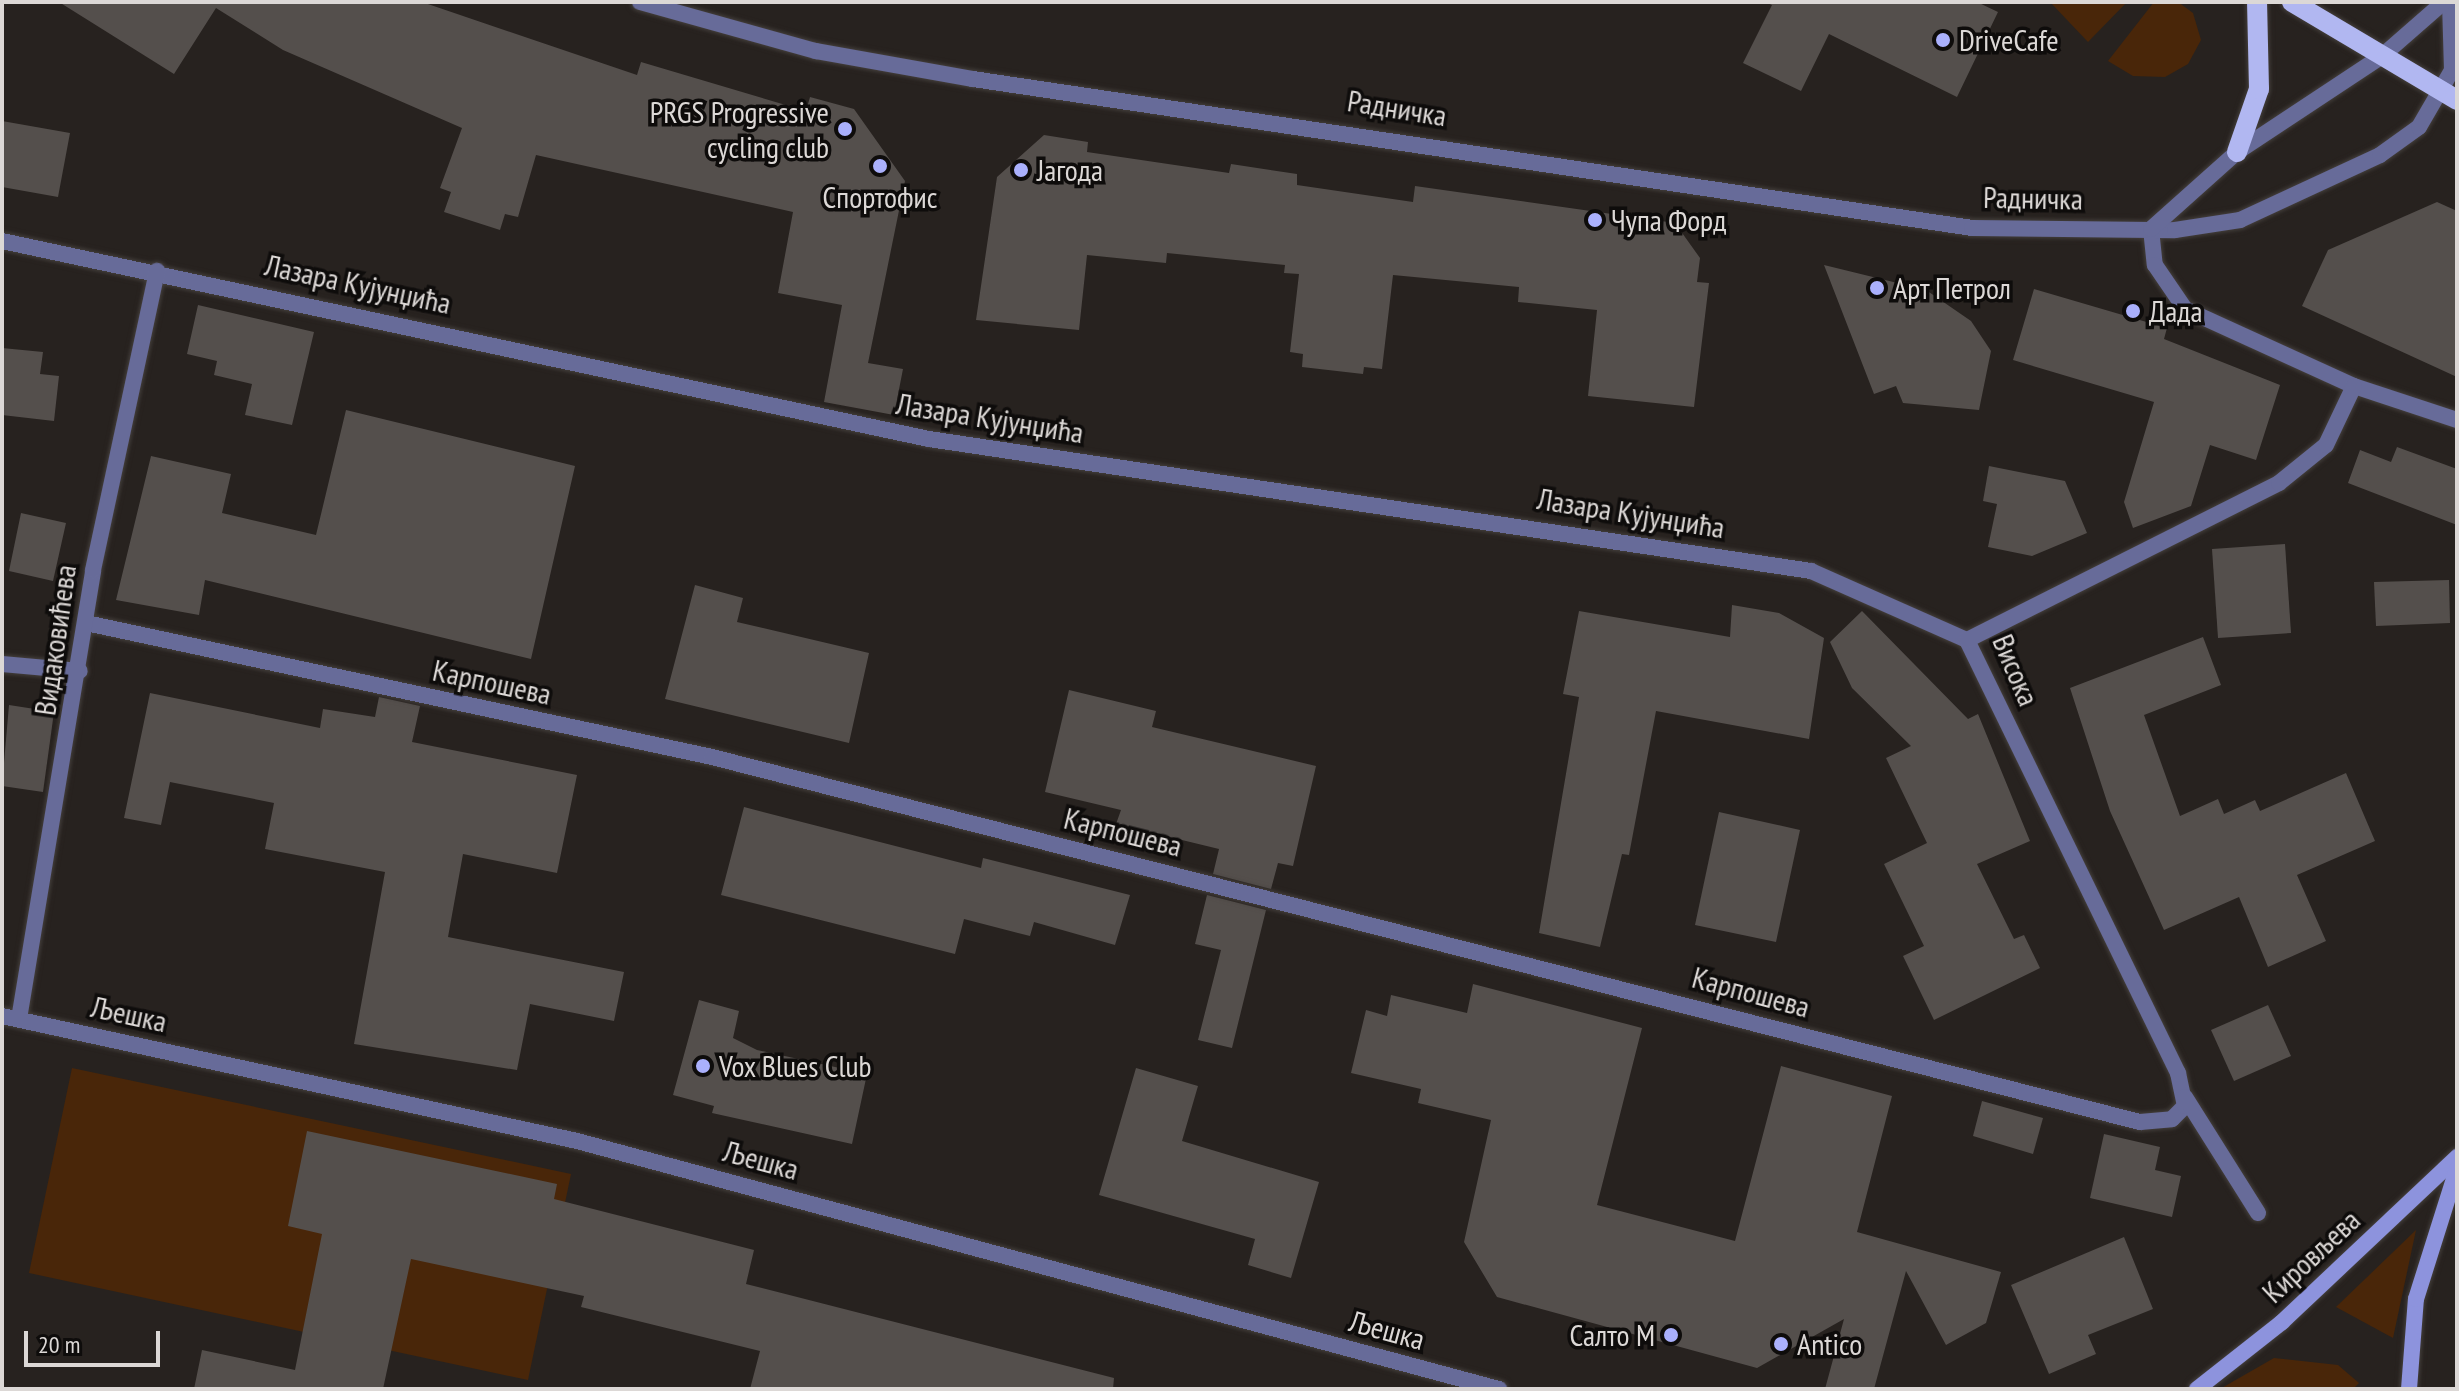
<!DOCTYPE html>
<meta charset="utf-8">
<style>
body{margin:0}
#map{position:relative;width:2459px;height:1391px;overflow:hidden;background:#27221f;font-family:"PT Sans Narrow",sans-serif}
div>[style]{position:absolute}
.green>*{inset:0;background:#492609}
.building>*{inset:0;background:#544f4c}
.roads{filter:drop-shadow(0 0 2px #443f3c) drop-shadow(0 0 2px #443f3c)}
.minor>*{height:16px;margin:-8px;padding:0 8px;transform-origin:8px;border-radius:8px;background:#676b99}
.tertiary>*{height:16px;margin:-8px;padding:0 8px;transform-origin:8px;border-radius:8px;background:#676b99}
.secondary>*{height:16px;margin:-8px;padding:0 8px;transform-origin:8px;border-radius:8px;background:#8d93dd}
.primary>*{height:20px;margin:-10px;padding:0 10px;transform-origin:10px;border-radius:10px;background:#b1b7f1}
.dots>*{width:22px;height:22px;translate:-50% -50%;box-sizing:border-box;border:4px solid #0e0c0b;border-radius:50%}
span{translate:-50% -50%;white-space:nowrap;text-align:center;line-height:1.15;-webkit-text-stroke:7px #0e0c0b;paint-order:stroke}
.poi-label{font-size:30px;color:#dcd8d6}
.left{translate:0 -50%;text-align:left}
.right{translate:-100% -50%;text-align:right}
.street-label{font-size:30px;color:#dcd8d6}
.frame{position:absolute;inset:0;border:4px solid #dcd8d6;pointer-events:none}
.scale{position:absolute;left:24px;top:1331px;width:136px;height:36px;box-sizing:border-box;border:4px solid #dcd8d6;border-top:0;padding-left:10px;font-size:24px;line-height:28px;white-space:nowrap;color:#dcd8d6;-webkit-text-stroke:6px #0e0c0b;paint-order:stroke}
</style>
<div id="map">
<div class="green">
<i style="clip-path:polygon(2050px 2px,2127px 2px,2088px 42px)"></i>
<i style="clip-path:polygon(2154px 2px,2178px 2px,2193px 13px,2201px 40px,2188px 64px,2165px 77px,2133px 76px,2108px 61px)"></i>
<i style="clip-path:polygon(72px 1068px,571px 1174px,528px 1380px,29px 1273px)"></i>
<i style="clip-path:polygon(2416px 1230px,2393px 1338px,2336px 1307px)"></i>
<i style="clip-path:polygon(2274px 1358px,2338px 1365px,2359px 1383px,2353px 1389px,2220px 1389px)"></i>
</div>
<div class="building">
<i style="clip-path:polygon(59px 2px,422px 2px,637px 75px,641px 62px,806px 111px,810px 97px,854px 109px,905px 181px,868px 363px,903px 369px,894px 415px,824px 402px,842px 305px,778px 293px,793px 212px,536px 155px,518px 217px,505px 214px,500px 230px,444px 212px,451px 192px,440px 188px,462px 128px,283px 50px,216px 8px,174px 74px)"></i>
<i style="clip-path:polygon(1765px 2px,1977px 2px,1998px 12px,1957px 97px,1829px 34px,1801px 91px,1743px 63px,1772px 5px)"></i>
<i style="clip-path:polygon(2px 121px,70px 133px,58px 197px,2px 187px)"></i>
<i style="clip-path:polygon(1044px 135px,1088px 142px,1087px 152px,1229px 173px,1231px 164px,1297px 174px,1297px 185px,1413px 202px,1415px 186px,1675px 223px,1700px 258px,1697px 282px,1709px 283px,1694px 407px,1588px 396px,1597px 310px,1518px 302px,1519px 287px,1393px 275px,1382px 369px,1364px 367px,1363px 374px,1302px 367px,1303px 354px,1290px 352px,1299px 274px,1284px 273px,1285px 265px,1167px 253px,1166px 263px,1087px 255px,1079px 330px,976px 320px,997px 177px)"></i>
<i style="clip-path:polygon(2437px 202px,2457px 211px,2457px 377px,2302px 306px,2328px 250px)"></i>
<i style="clip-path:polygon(1824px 265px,1926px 290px,1971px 321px,1991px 351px,1979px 410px,1903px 403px,1896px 386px,1874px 394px)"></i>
<i style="clip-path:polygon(2034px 289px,2167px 328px,2164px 339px,2280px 385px,2256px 460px,2210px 445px,2191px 506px,2133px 528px,2124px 502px,2154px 402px,2013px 360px)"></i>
<i style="clip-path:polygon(198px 305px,314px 332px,292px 425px,245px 415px,252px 384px,214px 375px,217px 361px,187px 354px)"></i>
<i style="clip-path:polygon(2px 348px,43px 352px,40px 374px,59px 376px,54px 421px,2px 415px)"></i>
<i style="clip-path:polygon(346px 410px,575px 466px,531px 659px,205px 580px,199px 615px,116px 600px,151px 456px,231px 474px,222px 513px,316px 535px)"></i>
<i style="clip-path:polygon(2397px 447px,2457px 469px,2457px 525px,2348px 483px,2360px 450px,2391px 462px)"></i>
<i style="clip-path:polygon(1989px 466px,2065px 481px,2087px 533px,2032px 556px,1988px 547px,1997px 504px,1983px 501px)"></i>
<i style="clip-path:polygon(21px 513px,66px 523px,53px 581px,9px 571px)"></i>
<i style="clip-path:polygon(2285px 544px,2291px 633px,2218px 638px,2212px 549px)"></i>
<i style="clip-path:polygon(2449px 580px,2450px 623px,2376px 626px,2374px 582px)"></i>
<i style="clip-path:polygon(695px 585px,743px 598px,737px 622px,869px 653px,849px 743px,665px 699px)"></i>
<i style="clip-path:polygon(1732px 605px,1779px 613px,1824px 638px,1809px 739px,1656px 711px,1629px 855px,1622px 854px,1600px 947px,1539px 933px,1579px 697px,1563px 694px,1579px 611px,1730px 637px)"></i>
<i style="clip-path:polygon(1862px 611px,1968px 719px,1978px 714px,2030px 841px,1977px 864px,2014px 939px,2024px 935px,2040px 968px,1934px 1020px,1903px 956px,1924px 946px,1884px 864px,1927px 843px,1886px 758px,1911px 746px,1852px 688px,1830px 642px)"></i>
<i style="clip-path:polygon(2203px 637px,2221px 685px,2144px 715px,2180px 816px,2218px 799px,2224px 814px,2255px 800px,2260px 811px,2346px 773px,2375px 841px,2297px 875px,2326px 941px,2268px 967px,2239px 897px,2164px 930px,2110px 811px,2070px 688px)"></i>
<i style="clip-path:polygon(1069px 690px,1156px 711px,1152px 727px,1316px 766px,1293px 866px,1278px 863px,1271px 889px,1213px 874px,1219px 849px,1116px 824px,1121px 810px,1045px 792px)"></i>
<i style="clip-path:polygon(150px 693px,320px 728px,323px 709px,375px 717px,379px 697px,420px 706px,412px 742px,577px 775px,557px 873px,463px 854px,448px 937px,624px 972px,614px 1021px,530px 1004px,517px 1070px,354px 1044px,385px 872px,265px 849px,274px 803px,170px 782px,161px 825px,124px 818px)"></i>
<i style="clip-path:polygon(9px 705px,54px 712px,43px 792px,2px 786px)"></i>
<i style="clip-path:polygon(744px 807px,981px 868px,983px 858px,1130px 895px,1115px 945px,1034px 922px,1030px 936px,964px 919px,955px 954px,721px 895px)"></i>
<i style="clip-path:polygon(1719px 812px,1800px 830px,1776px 942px,1695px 925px)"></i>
<i style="clip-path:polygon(1207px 895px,1266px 910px,1232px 1048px,1198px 1040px,1221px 950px,1195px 944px)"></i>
<i style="clip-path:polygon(1473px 984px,1642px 1028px,1597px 1205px,1735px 1241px,1781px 1066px,1892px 1096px,1857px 1232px,2001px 1272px,1986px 1323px,1946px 1345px,1906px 1271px,1874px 1389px,1825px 1389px,1844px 1319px,1757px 1368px,1497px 1297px,1464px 1242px,1491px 1120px,1418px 1103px,1421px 1089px,1351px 1073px,1366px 1010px,1387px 1016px,1391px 995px,1467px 1013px)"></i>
<i style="clip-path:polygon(699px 1000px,739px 1011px,733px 1038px,757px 1050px,867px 1074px,852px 1144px,712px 1113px,714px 1106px,673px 1095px)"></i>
<i style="clip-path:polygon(2268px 1005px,2291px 1056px,2234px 1081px,2211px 1030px)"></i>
<i style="clip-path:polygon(1136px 1068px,1198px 1086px,1182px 1141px,1319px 1182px,1291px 1278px,1248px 1265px,1255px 1239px,1099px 1195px)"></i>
<i style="clip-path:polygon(1982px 1101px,2043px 1118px,2033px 1154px,1973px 1136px)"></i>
<i style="clip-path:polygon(307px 1131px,557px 1184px,554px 1199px,754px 1250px,746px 1284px,1114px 1378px,1113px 1389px,750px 1389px,760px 1351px,581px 1307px,584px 1296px,411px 1259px,383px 1389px,194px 1389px,202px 1350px,295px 1370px,322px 1234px,288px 1226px)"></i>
<i style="clip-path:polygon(2104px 1134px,2160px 1147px,2155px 1170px,2181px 1176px,2172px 1217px,2090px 1198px)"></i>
<i style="clip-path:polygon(2124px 1237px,2153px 1309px,2088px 1335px,2096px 1354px,2049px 1374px,2011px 1285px)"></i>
</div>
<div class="roads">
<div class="minor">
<i style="left:2151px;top:229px;width:36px;rotate:84deg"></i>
<i style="left:2155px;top:265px;width:53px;rotate:55.7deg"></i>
<i style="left:2185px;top:309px;width:186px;rotate:24.5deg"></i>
<i style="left:2354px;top:386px;width:108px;rotate:18.3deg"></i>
<i style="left:2px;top:241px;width:948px;rotate:12.06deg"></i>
<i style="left:929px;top:439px;width:892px;rotate:8.51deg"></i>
<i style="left:1811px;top:571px;width:171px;rotate:23.9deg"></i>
<i style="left:86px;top:623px;width:640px;rotate:12.08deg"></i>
<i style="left:712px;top:757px;width:1474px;rotate:14.34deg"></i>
<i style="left:2140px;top:1122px;width:32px;rotate:-5deg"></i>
<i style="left:2172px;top:1119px;width:18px;rotate:-45deg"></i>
<i style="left:2185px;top:1106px;width:34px;rotate:-102deg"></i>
<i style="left:2178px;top:1073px;width:482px;rotate:-116deg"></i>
<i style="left:1967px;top:640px;width:349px;rotate:-26.7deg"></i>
<i style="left:2279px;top:483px;width:60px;rotate:-39deg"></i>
<i style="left:2326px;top:445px;width:65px;rotate:-64.6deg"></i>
<i style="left:2px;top:664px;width:78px;rotate:5.1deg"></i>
<i style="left:19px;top:1019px;width:455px;rotate:-80.6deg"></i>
<i style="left:93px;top:570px;width:306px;rotate:-77.9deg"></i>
<i style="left:2185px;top:1097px;width:137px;rotate:57.8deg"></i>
</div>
<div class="tertiary">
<i style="left:640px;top:2px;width:183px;rotate:15.6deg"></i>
<i style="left:816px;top:51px;width:159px;rotate:10.1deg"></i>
<i style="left:973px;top:79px;width:1010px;rotate:8.48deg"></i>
<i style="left:1972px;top:228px;width:203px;rotate:0.6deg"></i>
<i style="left:2175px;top:230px;width:66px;rotate:-8.7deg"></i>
<i style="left:2240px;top:220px;width:154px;rotate:-24.9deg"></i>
<i style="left:2380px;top:155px;width:48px;rotate:-35.7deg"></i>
<i style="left:2419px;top:127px;width:66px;rotate:-59.9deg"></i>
<i style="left:2452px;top:70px;width:68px;rotate:-91.7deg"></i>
<i style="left:2151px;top:229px;width:115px;rotate:-41.8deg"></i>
<i style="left:2237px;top:152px;width:174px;rotate:-33.5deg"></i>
<i style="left:2382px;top:56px;width:82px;rotate:-41.1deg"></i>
<i style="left:2px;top:1016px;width:588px;rotate:12.26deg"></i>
<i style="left:577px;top:1141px;width:955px;rotate:15.06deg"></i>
</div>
<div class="secondary">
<i style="left:2197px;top:1389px;width:108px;rotate:-38.2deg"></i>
<i style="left:2282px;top:1322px;width:241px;rotate:-43.3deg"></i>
<i style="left:2409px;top:1389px;width:90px;rotate:-85.6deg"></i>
<i style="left:2416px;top:1299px;width:136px;rotate:-72.5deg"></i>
</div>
<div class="primary">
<i style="left:2292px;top:2px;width:192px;rotate:30.7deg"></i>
<i style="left:2237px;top:152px;width:67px;rotate:-70.8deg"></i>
<i style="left:2259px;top:89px;width:87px;rotate:-91.3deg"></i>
</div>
</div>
<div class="dots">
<i style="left:1943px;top:40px;background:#aab0fc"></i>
<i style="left:845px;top:129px;background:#aab0fc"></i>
<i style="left:880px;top:166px;background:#aab0fc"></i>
<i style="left:1021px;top:170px;background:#aab0fc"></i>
<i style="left:1595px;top:220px;background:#aab0fc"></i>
<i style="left:1877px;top:288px;background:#aab0fc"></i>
<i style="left:2133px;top:311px;background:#aab0fc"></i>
<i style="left:703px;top:1066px;background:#aab0fc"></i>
<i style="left:1671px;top:1335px;background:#aab0fc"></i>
<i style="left:1781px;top:1344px;background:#aab0fc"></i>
</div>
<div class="poi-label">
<span class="left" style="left:1959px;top:40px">DriveCafe</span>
<span class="right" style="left:829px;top:129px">PRGS Progressive<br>cycling club</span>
<span class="left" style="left:1037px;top:170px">Јагода</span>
<span style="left:880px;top:197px">Спортофис</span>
<span class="left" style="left:1611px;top:220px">Чупа Форд</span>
<span class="left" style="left:1893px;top:288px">Арт Петрол</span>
<span class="left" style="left:2149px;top:311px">Дада</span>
<span class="left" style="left:719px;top:1066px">Vox Blues Club</span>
<span class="right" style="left:1655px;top:1335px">Салто М</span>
<span class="left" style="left:1797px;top:1344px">Antico</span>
</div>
<div class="street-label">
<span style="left:1397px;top:108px;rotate:9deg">Радничка</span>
<span style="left:2033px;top:198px;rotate:1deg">Радничка</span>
<span style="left:358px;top:284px;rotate:12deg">Лазара Кујунџића</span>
<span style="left:990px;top:418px;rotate:9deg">Лазара Кујунџића</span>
<span style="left:1631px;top:513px;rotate:9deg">Лазара Кујунџића</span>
<span style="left:55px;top:640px;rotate:-82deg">Видаковићева</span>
<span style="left:2016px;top:670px;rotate:67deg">Висока</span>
<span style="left:492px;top:682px;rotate:12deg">Карпошева</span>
<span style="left:1123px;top:832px;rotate:14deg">Карпошева</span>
<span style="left:1751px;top:992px;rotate:15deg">Карпошева</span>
<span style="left:129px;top:1014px;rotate:12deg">Љешка</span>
<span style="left:761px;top:1160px;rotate:15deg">Љешка</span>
<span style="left:2311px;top:1256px;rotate:-43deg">Кировљева</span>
<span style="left:1387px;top:1330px;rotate:15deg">Љешка</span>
</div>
<div class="frame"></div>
<div class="scale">20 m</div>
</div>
